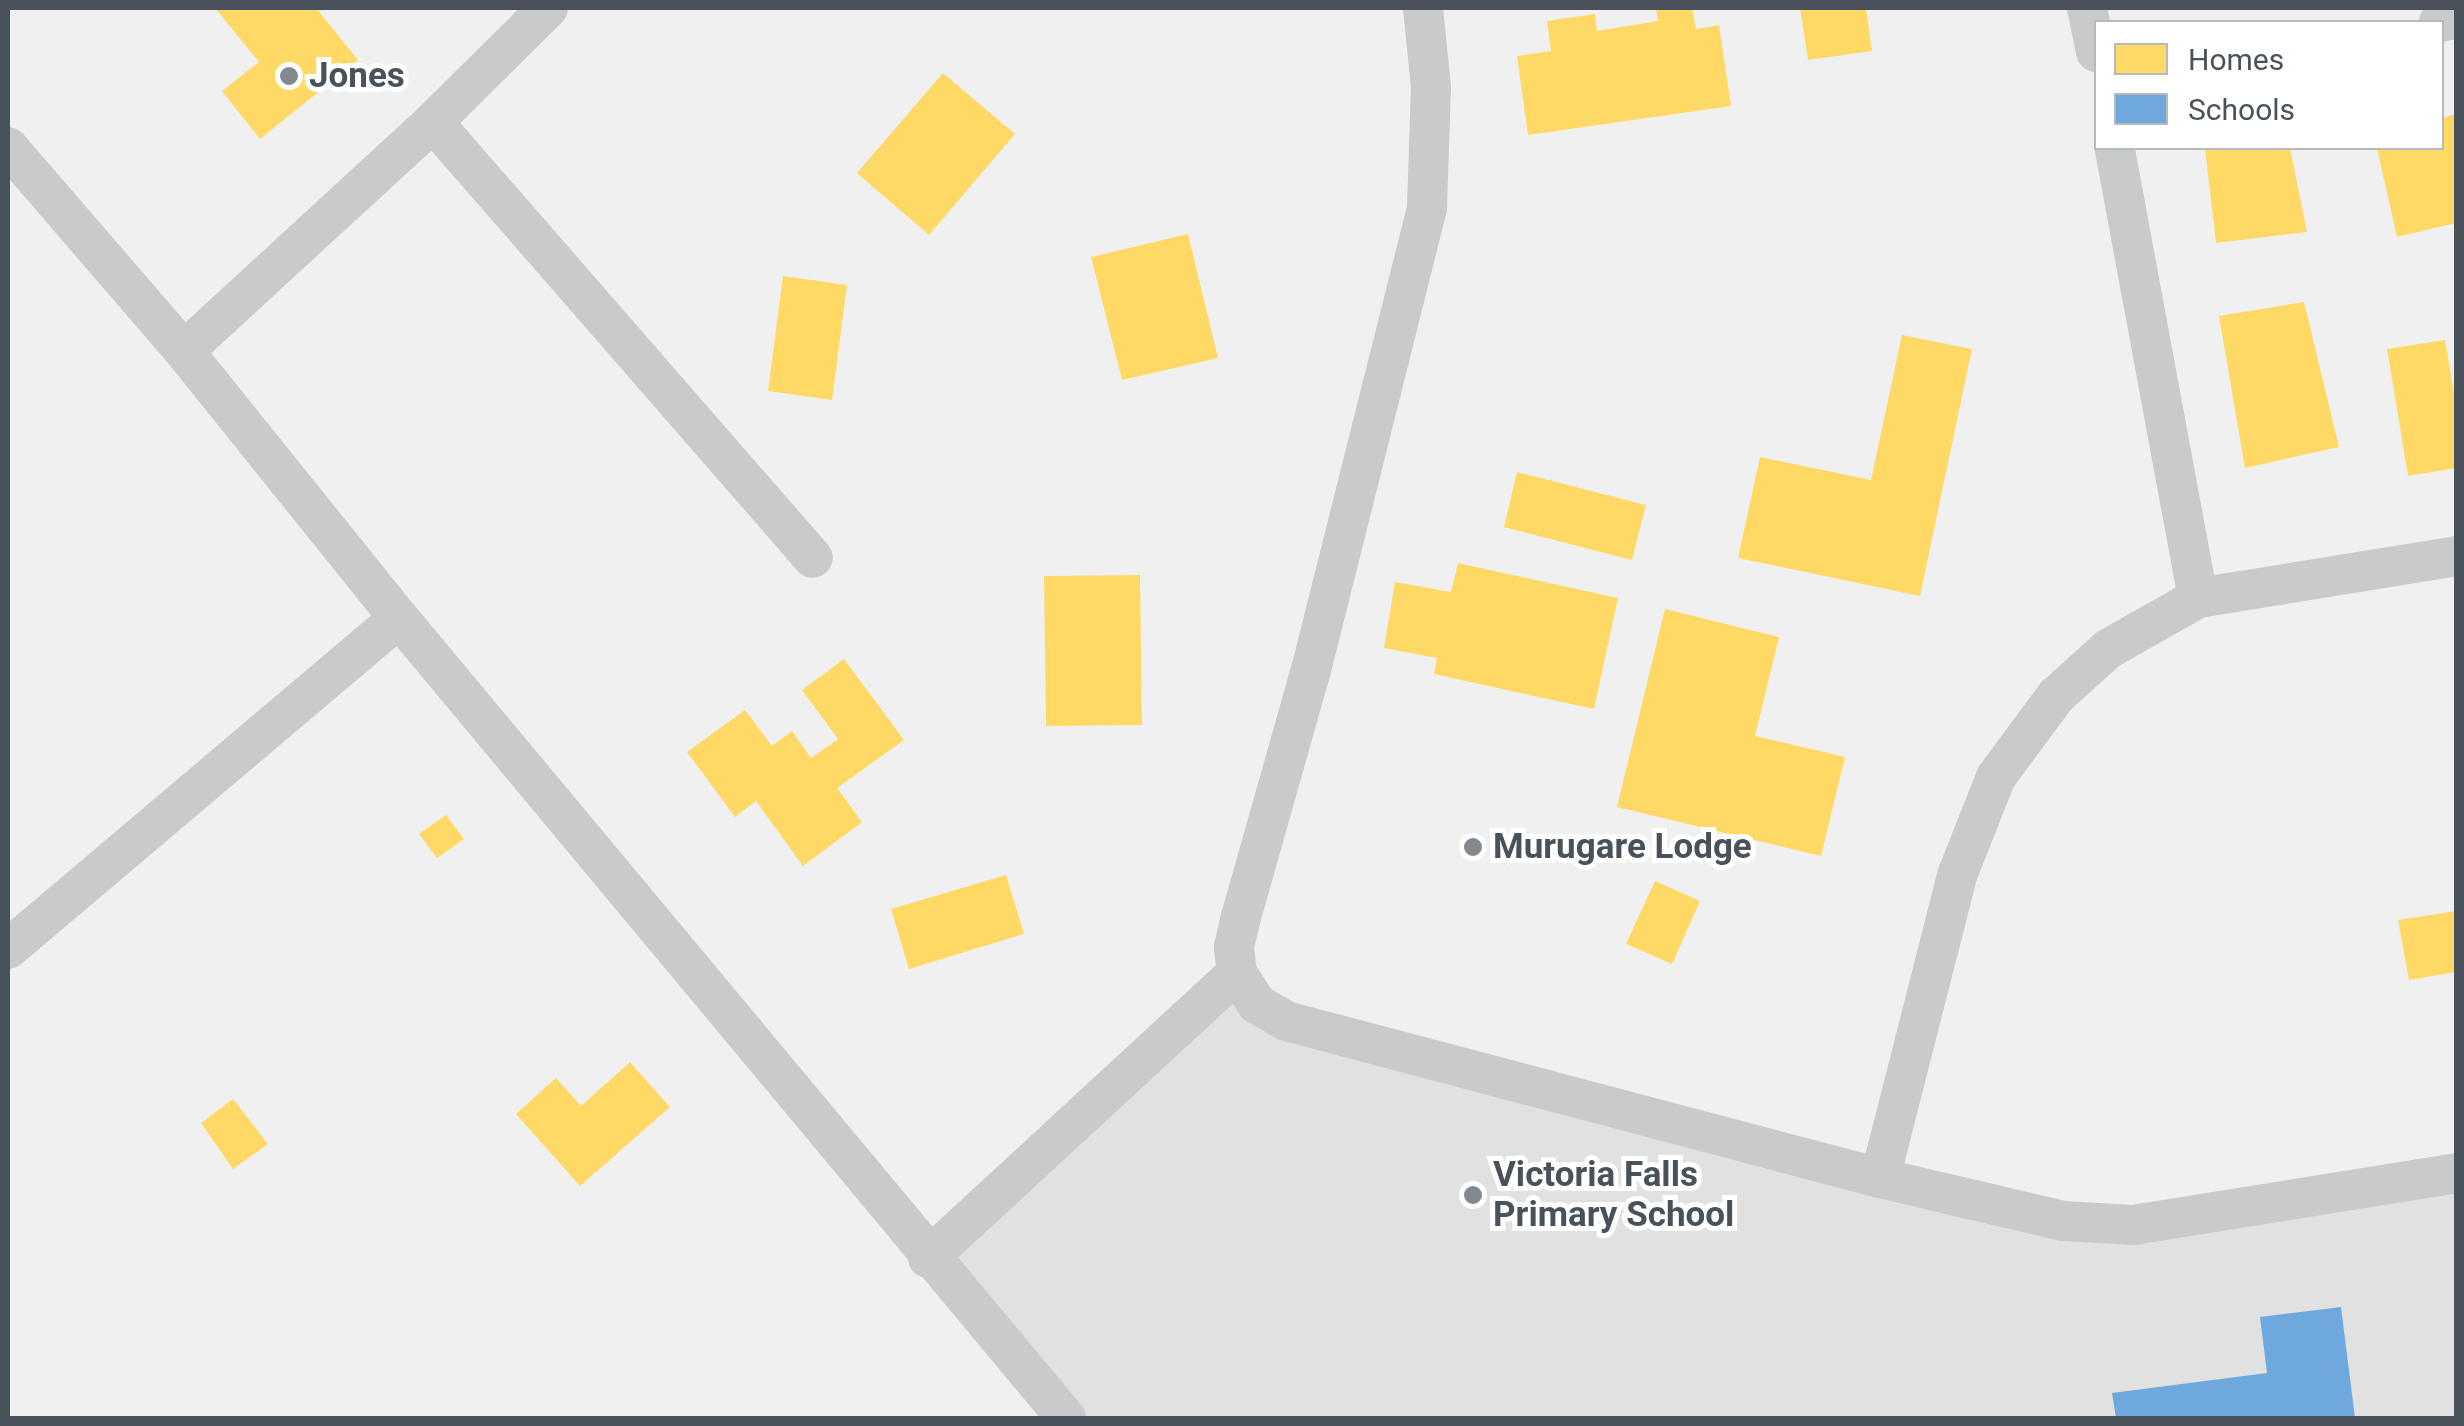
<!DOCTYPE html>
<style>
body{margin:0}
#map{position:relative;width:2464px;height:1426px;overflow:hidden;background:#f0f0f0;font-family:Roboto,sans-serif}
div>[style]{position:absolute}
.education>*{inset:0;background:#e2e1e1}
.homes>*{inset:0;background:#ffd966}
.schools>*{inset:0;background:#6fa8dc}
.street>*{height:40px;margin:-20px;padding:0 20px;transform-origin:20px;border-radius:20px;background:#c8cacb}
.dots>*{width:28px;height:28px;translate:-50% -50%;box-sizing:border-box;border:5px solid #fff;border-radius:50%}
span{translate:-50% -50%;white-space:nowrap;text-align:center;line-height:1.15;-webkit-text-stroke:10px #fff;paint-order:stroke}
.poi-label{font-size:35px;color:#49525a;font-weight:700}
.left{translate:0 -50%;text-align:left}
.frame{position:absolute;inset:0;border:10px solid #49525a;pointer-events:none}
.legend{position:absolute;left:2094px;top:20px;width:350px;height:130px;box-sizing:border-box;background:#fff;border:2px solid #b6babd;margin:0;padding:12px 18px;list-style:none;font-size:30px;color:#49525a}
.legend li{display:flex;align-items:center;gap:20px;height:50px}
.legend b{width:50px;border:2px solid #b6babd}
</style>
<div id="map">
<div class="education">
<i style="clip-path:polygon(1237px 973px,1257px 1004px,2063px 1221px,2456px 1173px,2456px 1418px,1061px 1418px,928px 1258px)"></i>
</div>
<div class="homes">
<i style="clip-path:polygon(215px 8px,316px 8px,358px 60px,260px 139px,222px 91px,259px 62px)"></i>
<i style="clip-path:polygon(1656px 8px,1692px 8px,1696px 29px,1719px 25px,1731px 106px,1528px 135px,1517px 56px,1551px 51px,1547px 21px,1595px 14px,1597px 31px,1658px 21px)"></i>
<i style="clip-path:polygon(1800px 8px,1866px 8px,1872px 51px,1808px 60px)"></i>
<i style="clip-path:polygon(943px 73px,1015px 134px,929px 235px,857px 173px)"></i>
<i style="clip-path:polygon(2456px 114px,2456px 223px,2397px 237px,2377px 148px,2442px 148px,2442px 118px)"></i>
<i style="clip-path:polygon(2205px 148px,2290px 148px,2307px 232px,2216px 243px)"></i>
<i style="clip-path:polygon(1188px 234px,1218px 358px,1122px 380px,1091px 257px)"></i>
<i style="clip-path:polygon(783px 276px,847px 285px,832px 400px,768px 391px)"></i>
<i style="clip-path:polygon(2304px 302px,2339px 447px,2245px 468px,2219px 316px)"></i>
<i style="clip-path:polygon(1902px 335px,1972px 349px,1920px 596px,1738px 558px,1760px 457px,1871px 480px)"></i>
<i style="clip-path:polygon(2445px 340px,2456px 405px,2456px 468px,2408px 476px,2387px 349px)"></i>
<i style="clip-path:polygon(1517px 472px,1646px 505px,1632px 560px,1504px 527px)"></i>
<i style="clip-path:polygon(1458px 563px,1618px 598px,1594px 709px,1434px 674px,1437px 658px,1384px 648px,1395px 582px,1451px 592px)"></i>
<i style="clip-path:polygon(1140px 575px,1142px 725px,1046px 726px,1044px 576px)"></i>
<i style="clip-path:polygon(1665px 609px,1779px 637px,1755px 736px,1845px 757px,1821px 856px,1617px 807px)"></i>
<i style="clip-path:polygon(844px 659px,904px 740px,837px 788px,862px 822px,803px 866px,756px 801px,735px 817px,687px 752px,745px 710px,772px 746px,792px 731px,811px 758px,838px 739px,802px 690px)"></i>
<i style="clip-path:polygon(446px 815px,464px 839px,437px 858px,419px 834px)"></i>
<i style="clip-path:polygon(1006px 875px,1024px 934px,909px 969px,891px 909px)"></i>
<i style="clip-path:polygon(1655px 881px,1700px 901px,1672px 964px,1626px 944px)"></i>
<i style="clip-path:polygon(2456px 911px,2456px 972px,2409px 980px,2398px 920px)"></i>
<i style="clip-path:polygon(630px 1062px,670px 1107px,580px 1186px,516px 1114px,556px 1078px,581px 1106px)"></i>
<i style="clip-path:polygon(233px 1099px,268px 1144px,233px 1169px,201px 1123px)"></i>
</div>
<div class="schools">
<i style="clip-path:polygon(2341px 1307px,2355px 1418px,2116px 1418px,2112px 1393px,2267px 1373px,2260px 1317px)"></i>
</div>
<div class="street">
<i style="left:548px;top:8px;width:162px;rotate:135.3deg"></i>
<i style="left:433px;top:122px;width:338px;rotate:137.4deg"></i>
<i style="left:184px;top:351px;width:343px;rotate:51.2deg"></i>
<i style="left:399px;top:618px;width:1042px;rotate:50.18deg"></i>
<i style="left:2087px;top:8px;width:45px;rotate:78.4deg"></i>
<i style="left:2439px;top:22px;width:17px;rotate:-10deg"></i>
<i style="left:433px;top:122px;width:578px;rotate:48.93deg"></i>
<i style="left:8px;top:147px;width:269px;rotate:49.2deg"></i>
<i style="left:2198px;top:598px;width:261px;rotate:-9.2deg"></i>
<i style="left:8px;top:949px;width:512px;rotate:-40.25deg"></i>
<i style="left:1237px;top:973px;width:37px;rotate:57deg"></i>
<i style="left:1257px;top:1004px;width:34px;rotate:30deg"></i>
<i style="left:1286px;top:1021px;width:614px;rotate:14.81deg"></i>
<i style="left:1880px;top:1178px;width:188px;rotate:13.2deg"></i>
<i style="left:2063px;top:1221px;width:70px;rotate:3.3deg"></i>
<i style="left:2133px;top:1225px;width:327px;rotate:-9.1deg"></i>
<i style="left:1880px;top:1178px;width:315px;rotate:-75.7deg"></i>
<i style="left:1958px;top:873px;width:103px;rotate:-68.4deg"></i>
<i style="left:1996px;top:777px;width:101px;rotate:-53.5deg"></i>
<i style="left:2056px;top:696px;width:70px;rotate:-42.1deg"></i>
<i style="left:2108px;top:649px;width:103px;rotate:-29.5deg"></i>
<i style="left:2198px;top:598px;width:458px;rotate:-100.5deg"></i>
<i style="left:928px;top:1258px;width:420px;rotate:-42.7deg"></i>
<i style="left:1237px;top:973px;width:26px;rotate:-97deg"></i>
<i style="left:1234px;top:947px;width:31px;rotate:-77deg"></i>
<i style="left:1241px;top:917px;width:257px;rotate:-74.2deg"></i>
<i style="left:1311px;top:670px;width:477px;rotate:-75.9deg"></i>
<i style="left:1427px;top:207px;width:120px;rotate:-88.1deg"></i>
<i style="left:1431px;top:87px;width:79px;rotate:-95.8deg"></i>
</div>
<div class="dots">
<i style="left:289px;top:76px;background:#83898e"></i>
<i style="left:1473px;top:847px;background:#83898e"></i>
<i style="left:1473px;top:1195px;background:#83898e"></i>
</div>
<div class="poi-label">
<span class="left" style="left:309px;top:76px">Jones</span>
<span class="left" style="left:1493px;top:847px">Murugare Lodge</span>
<span class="left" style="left:1493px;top:1195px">Victoria Falls<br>Primary School</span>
</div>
<div class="frame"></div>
<ul class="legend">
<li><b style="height:28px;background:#ffd966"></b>Homes</li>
<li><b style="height:28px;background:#6fa8dc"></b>Schools</li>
</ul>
</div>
